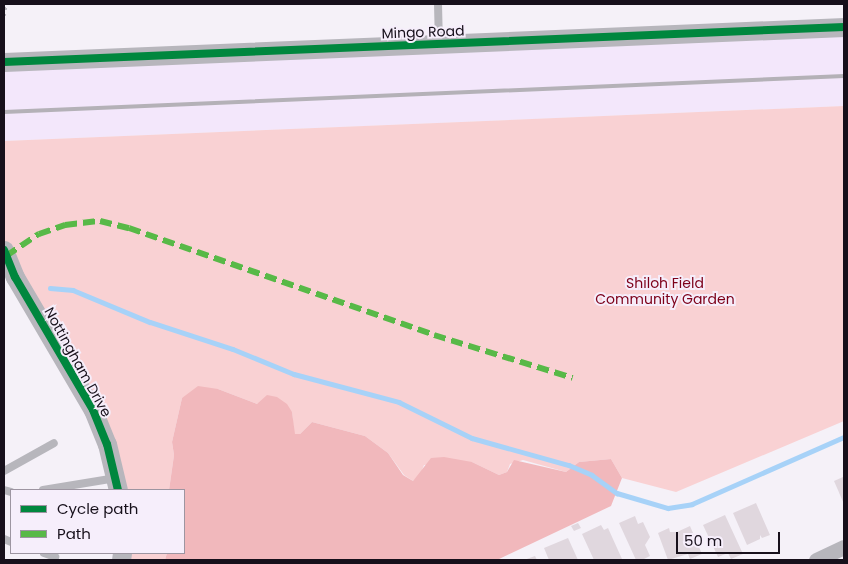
<!DOCTYPE html>
<style>
body{margin:0}
#map{position:relative;width:848px;height:564px;overflow:hidden;background:#f5f1f8;font-family:Poppins,sans-serif}
div>[style]{position:absolute}
.built>*{inset:0;background:#f3e7fb}
.green>*{inset:0;background:#f9d1d3}
.forest>*{inset:0;background:#f1b8bc}
.stream>*{height:4.5px;margin:-2.25px;padding:0 2.25px;transform-origin:2.25px;border-radius:2.25px;background:#a7d2f8}
.building>*{inset:0;background:#e0d7de}
.path>*{height:2.5px;margin-top:-1.25px;transform-origin:0;background:repeating-linear-gradient(90deg,#b8b6bc 0 2.5px,transparent 0 6.5px)}
.service>*{height:8px;margin:-4px;padding:0 4px;transform-origin:4px;border-radius:4px;background:#b7b6bc}
.minor>*{height:15px;margin:-7.5px;padding:0 7.5px;transform-origin:7.5px;border-radius:7.5px;background:#b7b6bc}
.tertiary>*{height:19px;margin:-9.5px;padding:0 9.5px;transform-origin:9.5px;border-radius:9.5px;background:#b7b6bc}
.rail>*{height:4px;margin:-2px;padding:0 2px;transform-origin:2px;border-radius:2px;background:#b4b1b7}
.quiet>*{height:6px;margin-top:-3px;transform-origin:0;background:repeating-linear-gradient(90deg,#58b947 0 12px,transparent 0 18px)}
.cycleway>*{height:8px;margin:-4px;padding:0 4px;transform-origin:4px;border-radius:4px;background:#00873e}
span{translate:-50% -50%;white-space:nowrap;text-align:center;line-height:1.15;-webkit-text-stroke:4px #f6eefb;paint-order:stroke}
.street-label{font-size:14px;color:#17101b}
.park-label{font-size:14px;color:#7d0019}
.frame{position:absolute;inset:0;border:5px solid #17101b;pointer-events:none}
.legend{position:absolute;left:10px;top:489px;width:175px;height:65px;box-sizing:border-box;background:#f6eefb;border:1px solid #9d95a1;margin:0;padding:6px 9px;list-style:none;font-size:15px;color:#17101b}
.legend li{display:flex;align-items:center;gap:10px;height:25px}
.legend b{width:25px;border:1px solid #9d95a1}
.scale{position:absolute;left:676px;top:532px;width:104px;height:22px;box-sizing:border-box;border:2px solid #17101b;border-top:0;padding-left:6px;font-size:15px;line-height:18px;white-space:nowrap;color:#17101b;-webkit-text-stroke:4px #f6eefb;paint-order:stroke}
</style>
<div id="map">
<div class="built">
<i style="clip-path:polygon(844px 27px,844px 106px,4px 141px,4px 62px)"></i>
</div>
<div class="green">
<i style="clip-path:polygon(844px 106px,844px 421px,676px 492px,622px 478px,611px 459px,579px 462px,566px 472px,523px 460px,510px 464px,507px 472px,499px 475px,472px 462px,424px 465px,420px 475px,413px 481px,404px 475px,388px 453px,365px 436px,312px 422px,300px 434px,294px 434px,292px 412px,263px 402px,257px 404px,218px 389px,182px 398px,172px 442px,174px 455px,169px 490px,118px 490px,112px 461px,4px 250px,4px 141px)"></i>
<i style="clip-path:polygon(122px 553px,167px 553px,165px 560px,121px 560px)"></i>
</div>
<div class="forest">
<i style="clip-path:polygon(198px 386px,218px 389px,257px 404px,267px 395px,277px 397px,287px 404px,292px 412px,295px 434px,300px 434px,312px 422px,365px 436px,388px 453px,403px 475px,413px 481px,431px 458px,444px 457px,472px 462px,499px 475px,507px 472px,514px 460px,566px 472px,579px 462px,611px 459px,622px 478px,611px 506px,497px 560px,165px 560px,167px 553px,184px 553px,184px 490px,169px 490px,174px 455px,172px 442px,182px 398px)"></i>
</div>
<div class="stream">
<i style="left:50px;top:288px;width:23px;rotate:5deg"></i>
<i style="left:73px;top:290px;width:83px;rotate:22.6deg"></i>
<i style="left:150px;top:322px;width:87px;rotate:18deg"></i>
<i style="left:233px;top:349px;width:66px;rotate:22.3deg"></i>
<i style="left:294px;top:374px;width:109px;rotate:14.9deg"></i>
<i style="left:399px;top:402px;width:81px;rotate:26.3deg"></i>
<i style="left:472px;top:438px;width:101px;rotate:15.6deg"></i>
<i style="left:569px;top:465px;width:25px;rotate:23deg"></i>
<i style="left:592px;top:475px;width:31px;rotate:36deg"></i>
<i style="left:617px;top:493px;width:53px;rotate:16.4deg"></i>
<i style="left:668px;top:508px;width:24px;rotate:-9deg"></i>
<i style="left:692px;top:504px;width:166px;rotate:-23.8deg"></i>
</div>
<div class="building">
<i style="clip-path:polygon(843px 477px,844px 479px,844px 504px,834px 481px)"></i>
<i style="clip-path:polygon(756px 503px,770px 535px,762px 538px,760px 535px,760px 539px,747px 545px,733px 513px)"></i>
<i style="clip-path:polygon(725px 515px,743px 554px,731px 559px,728px 553px,718px 557px,703px 525px)"></i>
<i style="clip-path:polygon(635px 516px,638px 524px,643px 522px,650px 537px,645px 545px,650px 556px,642px 560px,636px 560px,619px 523px)"></i>
<i style="clip-path:polygon(578px 523px,581px 528px,574px 531px,571px 526px)"></i>
<i style="clip-path:polygon(601px 525px,604px 530px,608px 528px,622px 559px,594px 560px,582px 534px)"></i>
<i style="clip-path:polygon(690px 526px,702px 554px,690px 559px,688px 554px,668px 560px,658px 533px,669px 528px,670px 532px,677px 532px)"></i>
<i style="clip-path:polygon(568px 538px,578px 560px,549px 560px,544px 548px)"></i>
<i style="clip-path:polygon(535px 556px,537px 560px,524px 560px)"></i>
</div>
<div class="path">
<i style="left:4px;top:16px;width:12px;rotate:-81deg"></i>
</div>
<div class="service">
<i style="left:438px;top:4px;width:40px;rotate:88.6deg"></i>
<i style="left:4px;top:471px;width:57px;rotate:-29.2deg"></i>
<i style="left:4px;top:490px;width:7px;rotate:16deg"></i>
<i style="left:43px;top:490px;width:74px;rotate:-9.3deg"></i>
<i style="left:4px;top:539px;width:8px;rotate:23deg"></i>
<i style="left:44px;top:553px;width:12px;rotate:20deg"></i>
</div>
<div class="minor">
<i style="left:816px;top:560px;width:31px;rotate:-25deg"></i>
</div>
<div class="tertiary">
<i style="left:4px;top:62px;width:841px;rotate:-2.39deg"></i>
<i style="left:4px;top:250px;width:29px;rotate:68deg"></i>
<i style="left:15px;top:277px;width:154px;rotate:59.6deg"></i>
<i style="left:93px;top:410px;width:37px;rotate:68deg"></i>
<i style="left:107px;top:444px;width:47px;rotate:76.6deg"></i>
<i style="left:121px;top:560px;width:7px;rotate:-82deg"></i>
</div>
<div class="rail">
<i style="left:4px;top:112px;width:841px;rotate:-2.45deg"></i>
</div>
<div class="quiet">
<i style="left:6px;top:256px;width:40px;rotate:-34deg"></i>
<i style="left:39px;top:234px;width:28px;rotate:-19deg"></i>
<i style="left:65px;top:225px;width:35px;rotate:-7deg"></i>
<i style="left:100px;top:221px;width:30px;rotate:14deg"></i>
<i style="left:129px;top:228px;width:323px;rotate:19.3deg"></i>
<i style="left:434px;top:335px;width:145px;rotate:17.2deg"></i>
</div>
<div class="cycleway">
<i style="left:4px;top:62px;width:841px;rotate:-2.39deg"></i>
<i style="left:4px;top:250px;width:29px;rotate:68deg"></i>
<i style="left:15px;top:277px;width:154px;rotate:59.6deg"></i>
<i style="left:93px;top:410px;width:37px;rotate:68deg"></i>
<i style="left:107px;top:444px;width:47px;rotate:76.6deg"></i>
</div>
<div class="street-label">
<span style="left:423px;top:32px;rotate:-2deg">Mingo Road</span>
<span style="left:78px;top:362px;rotate:61deg">Nottingham Drive</span>
</div>
<div class="park-label">
<span style="left:665px;top:291px">Shiloh Field<br>Community Garden</span>
</div>
<div class="frame"></div>
<ul class="legend">
<li><b style="height:6px;background:#00873e"></b>Cycle path</li>
<li><b style="height:6px;background:#58b947"></b>Path</li>
</ul>
<div class="scale">50 m</div>
</div>
